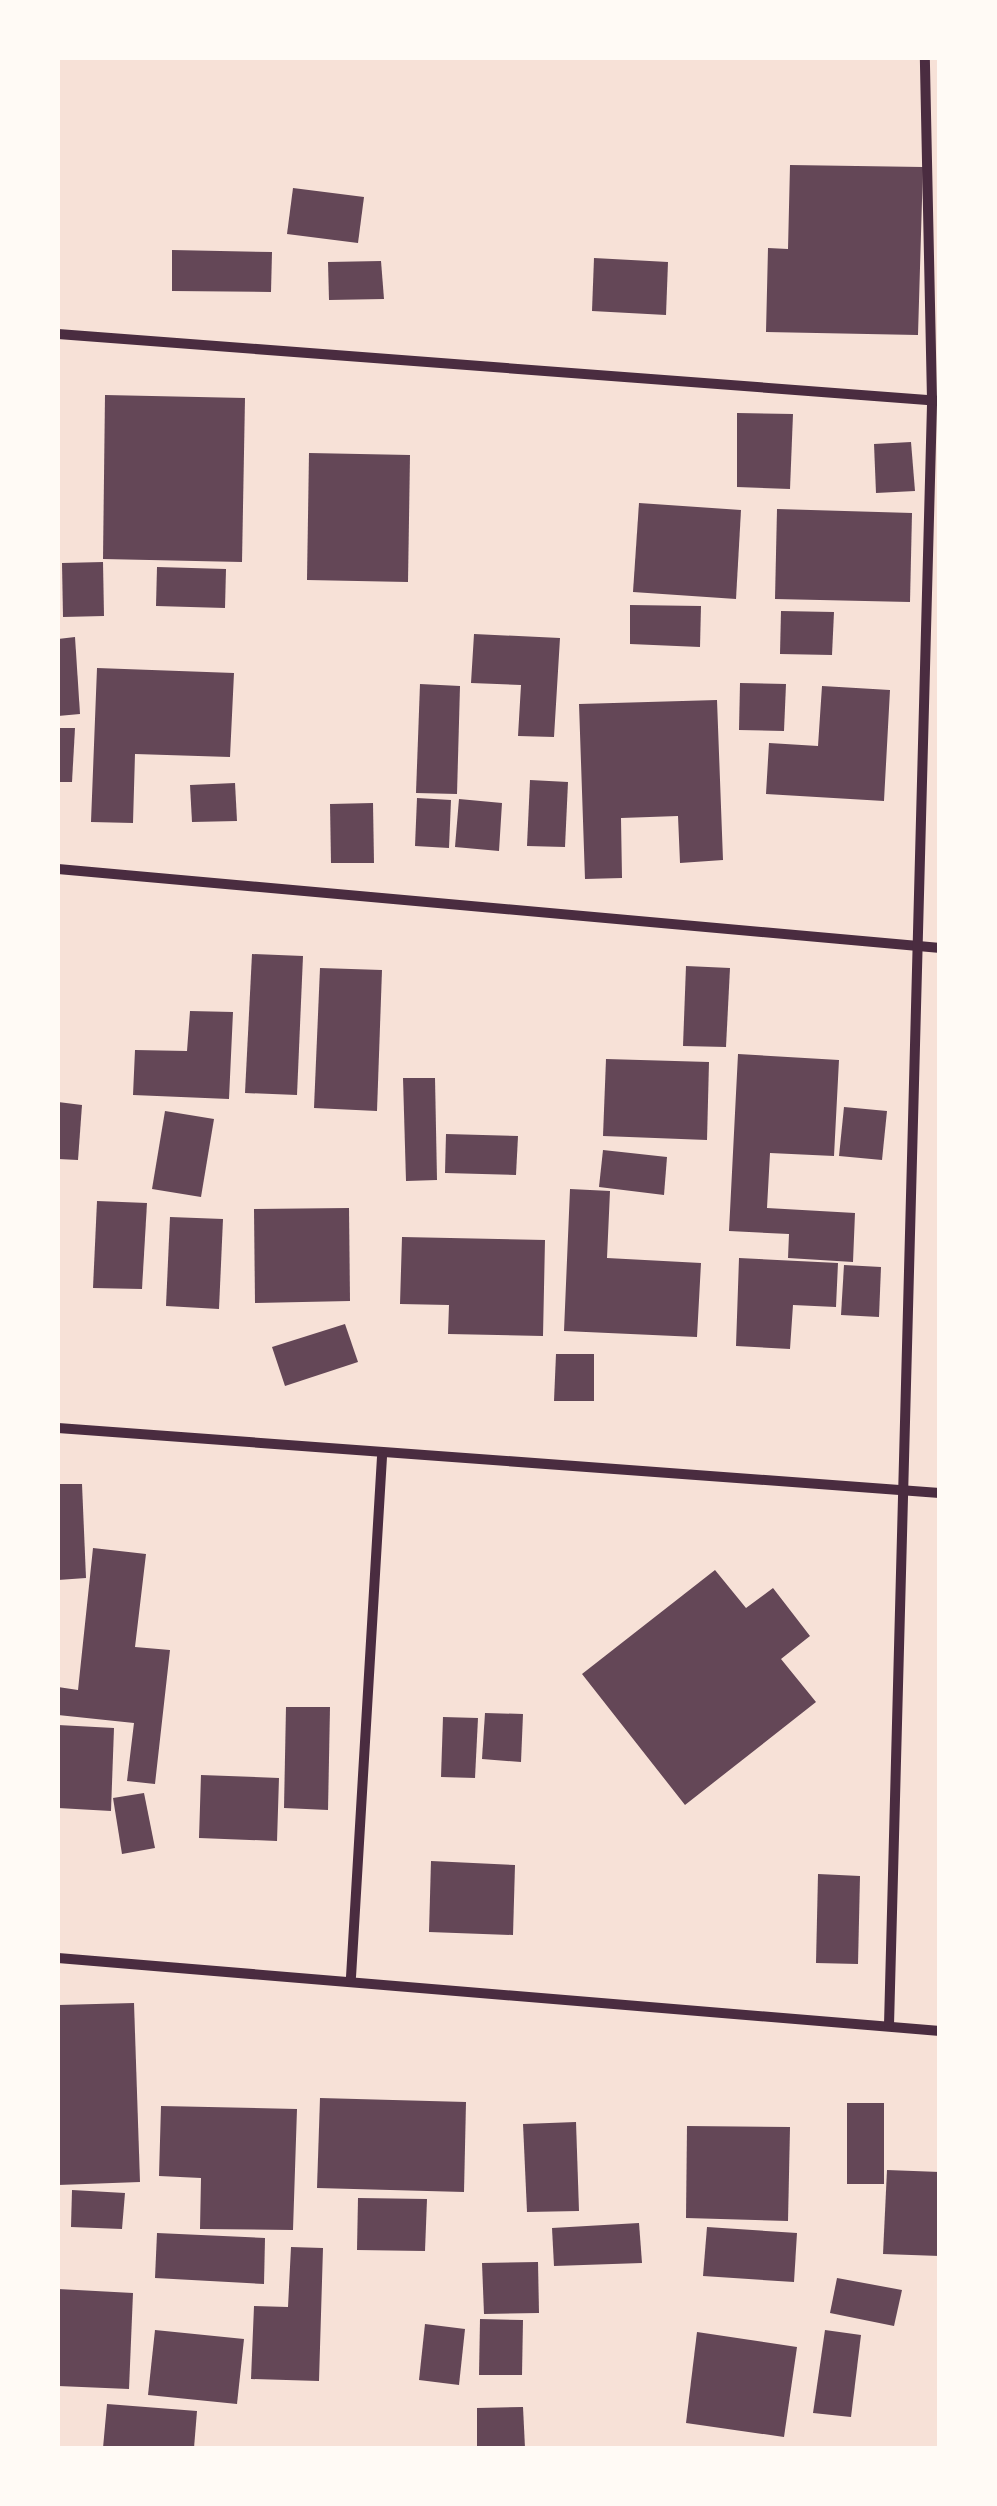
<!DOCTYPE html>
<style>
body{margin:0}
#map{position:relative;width:997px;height:2506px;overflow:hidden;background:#f7e1d7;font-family:Mulish,sans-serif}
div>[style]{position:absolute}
.building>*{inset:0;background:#644757}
.minor>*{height:10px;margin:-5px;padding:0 5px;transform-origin:5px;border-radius:5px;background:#4a2c40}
span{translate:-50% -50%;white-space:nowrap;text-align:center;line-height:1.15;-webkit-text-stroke:8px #fffaf5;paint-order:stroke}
.frame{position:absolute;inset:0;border:60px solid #fffaf5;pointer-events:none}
</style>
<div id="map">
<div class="building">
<i style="clip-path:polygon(790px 165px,923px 167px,918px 335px,766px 332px,768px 248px,788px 249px)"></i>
<i style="clip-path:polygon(293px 188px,364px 197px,358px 243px,287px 234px)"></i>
<i style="clip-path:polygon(172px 250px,272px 252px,271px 292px,172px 291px)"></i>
<i style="clip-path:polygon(594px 258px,668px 262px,666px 315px,592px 311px)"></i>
<i style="clip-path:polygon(381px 261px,384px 299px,329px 300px,328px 262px)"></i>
<i style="clip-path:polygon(105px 395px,245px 398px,242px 562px,103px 559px)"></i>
<i style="clip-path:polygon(737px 413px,793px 414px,790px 489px,737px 487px)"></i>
<i style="clip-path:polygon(911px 442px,915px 491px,876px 493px,874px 444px)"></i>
<i style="clip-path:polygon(309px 453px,410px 455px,408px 582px,307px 580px)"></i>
<i style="clip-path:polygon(639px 503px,741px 510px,736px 599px,633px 592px)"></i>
<i style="clip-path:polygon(777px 509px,912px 513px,910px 602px,775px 599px)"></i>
<i style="clip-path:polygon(103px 562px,104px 616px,63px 617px,62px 563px)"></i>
<i style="clip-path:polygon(157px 567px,226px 569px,225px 608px,156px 606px)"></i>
<i style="clip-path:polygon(630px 605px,701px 606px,700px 647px,630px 644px)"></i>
<i style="clip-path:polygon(781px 611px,834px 612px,832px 655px,780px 654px)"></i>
<i style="clip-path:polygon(474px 634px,560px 638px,554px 737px,518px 736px,521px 685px,471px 683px)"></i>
<i style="clip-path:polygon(75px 637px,80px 714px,58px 716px,58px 639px)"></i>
<i style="clip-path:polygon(97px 668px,234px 673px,230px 757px,135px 754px,133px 823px,91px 822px)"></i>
<i style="clip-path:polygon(740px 683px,786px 684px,784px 731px,739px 730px)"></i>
<i style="clip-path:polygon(420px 684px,460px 686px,457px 794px,416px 793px)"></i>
<i style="clip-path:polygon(822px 686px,890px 690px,884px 801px,766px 794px,769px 743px,818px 746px)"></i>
<i style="clip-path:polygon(717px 700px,723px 860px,680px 863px,678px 816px,621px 818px,622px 878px,585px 879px,579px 704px)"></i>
<i style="clip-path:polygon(58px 728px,75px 728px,72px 782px,58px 782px)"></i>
<i style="clip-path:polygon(530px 780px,568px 782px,565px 847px,527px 846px)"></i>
<i style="clip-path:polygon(235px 783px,237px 821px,192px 822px,190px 785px)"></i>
<i style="clip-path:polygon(417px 798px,451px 800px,449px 848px,415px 846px)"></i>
<i style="clip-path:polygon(459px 799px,502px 803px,499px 851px,455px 847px)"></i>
<i style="clip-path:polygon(373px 803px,374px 863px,331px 863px,330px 804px)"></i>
<i style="clip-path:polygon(252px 954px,303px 956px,297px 1095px,245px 1093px)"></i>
<i style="clip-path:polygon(686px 966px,730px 968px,726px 1047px,683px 1046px)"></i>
<i style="clip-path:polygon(320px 968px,382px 970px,377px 1111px,314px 1108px)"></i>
<i style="clip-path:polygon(190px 1011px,233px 1012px,229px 1099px,133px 1095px,135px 1050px,187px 1051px)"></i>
<i style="clip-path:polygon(738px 1054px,839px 1060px,834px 1156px,770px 1153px,767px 1208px,855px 1213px,853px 1262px,788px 1258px,789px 1234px,729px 1231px)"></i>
<i style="clip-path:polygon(606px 1059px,709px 1062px,707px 1140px,603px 1136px)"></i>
<i style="clip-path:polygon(403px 1078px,435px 1078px,437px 1180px,406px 1181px)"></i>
<i style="clip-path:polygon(58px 1102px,82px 1105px,78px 1160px,58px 1159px)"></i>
<i style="clip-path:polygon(844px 1107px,887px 1111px,882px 1160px,839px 1156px)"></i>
<i style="clip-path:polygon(165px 1111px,214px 1119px,201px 1197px,152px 1189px)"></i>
<i style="clip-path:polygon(446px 1134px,518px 1136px,516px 1175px,445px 1173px)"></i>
<i style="clip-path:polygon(603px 1150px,667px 1157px,664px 1195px,599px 1187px)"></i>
<i style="clip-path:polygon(570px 1189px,610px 1191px,607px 1258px,701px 1263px,697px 1337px,564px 1331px)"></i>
<i style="clip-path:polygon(97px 1201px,147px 1203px,142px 1289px,93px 1288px)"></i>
<i style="clip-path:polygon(349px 1208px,350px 1301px,255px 1303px,254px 1209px)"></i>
<i style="clip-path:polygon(170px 1217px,223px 1219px,219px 1309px,166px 1306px)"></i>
<i style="clip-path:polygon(402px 1237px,545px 1240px,543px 1336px,448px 1334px,449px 1305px,400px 1304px)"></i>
<i style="clip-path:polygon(739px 1258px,838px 1263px,836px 1307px,793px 1305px,790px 1349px,736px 1346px)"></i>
<i style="clip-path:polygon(844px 1265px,881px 1267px,879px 1317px,841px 1315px)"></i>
<i style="clip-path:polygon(345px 1324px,358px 1362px,285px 1386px,272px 1347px)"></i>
<i style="clip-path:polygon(556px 1354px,594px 1354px,594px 1401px,554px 1401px)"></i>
<i style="clip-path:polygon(58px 1484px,82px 1484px,86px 1578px,58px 1580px)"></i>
<i style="clip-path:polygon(93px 1548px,146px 1554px,135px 1647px,170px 1650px,155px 1784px,127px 1781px,134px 1723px,58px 1715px,58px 1687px,78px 1690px)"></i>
<i style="clip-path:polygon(715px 1570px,746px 1608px,773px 1588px,810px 1636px,781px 1659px,816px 1702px,685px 1805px,582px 1674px)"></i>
<i style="clip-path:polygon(286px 1707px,330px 1707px,328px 1810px,284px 1808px)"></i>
<i style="clip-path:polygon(485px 1713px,523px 1714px,521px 1762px,482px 1759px)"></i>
<i style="clip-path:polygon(443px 1717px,478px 1718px,475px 1778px,441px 1777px)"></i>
<i style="clip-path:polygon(58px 1725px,114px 1728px,111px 1811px,58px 1808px)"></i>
<i style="clip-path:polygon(201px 1775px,279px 1778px,277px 1841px,199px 1838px)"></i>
<i style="clip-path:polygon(144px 1793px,155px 1848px,122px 1854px,113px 1798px)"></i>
<i style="clip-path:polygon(431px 1861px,515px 1865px,513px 1935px,429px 1932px)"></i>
<i style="clip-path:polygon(818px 1874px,860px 1876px,858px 1964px,816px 1963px)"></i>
<i style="clip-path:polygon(134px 2003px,140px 2182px,58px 2185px,58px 2005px)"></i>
<i style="clip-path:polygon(320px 2098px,466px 2102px,464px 2192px,317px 2188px)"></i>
<i style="clip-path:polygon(847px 2103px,884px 2103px,884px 2184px,847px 2184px)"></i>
<i style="clip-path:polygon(161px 2106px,297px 2109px,293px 2230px,200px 2229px,201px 2178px,159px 2176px)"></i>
<i style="clip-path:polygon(576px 2122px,579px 2211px,527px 2212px,523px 2124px)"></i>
<i style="clip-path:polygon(687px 2126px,790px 2127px,788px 2221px,686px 2218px)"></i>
<i style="clip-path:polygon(887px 2170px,940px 2172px,940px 2256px,883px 2254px)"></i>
<i style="clip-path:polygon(72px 2190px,125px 2193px,122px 2229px,71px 2227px)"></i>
<i style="clip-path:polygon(358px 2198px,427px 2199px,425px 2251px,357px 2250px)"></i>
<i style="clip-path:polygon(639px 2223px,642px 2263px,554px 2266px,552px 2228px)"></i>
<i style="clip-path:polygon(707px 2227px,797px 2233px,794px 2282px,703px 2276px)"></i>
<i style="clip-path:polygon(157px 2233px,265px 2238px,264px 2284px,155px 2278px)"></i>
<i style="clip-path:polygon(291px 2247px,323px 2248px,319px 2381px,251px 2379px,254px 2306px,288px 2307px)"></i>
<i style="clip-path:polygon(538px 2262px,539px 2313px,484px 2314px,482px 2263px)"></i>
<i style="clip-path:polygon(837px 2278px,902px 2290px,894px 2326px,830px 2313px)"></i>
<i style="clip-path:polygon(58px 2289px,133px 2293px,129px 2389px,58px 2386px)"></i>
<i style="clip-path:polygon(480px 2319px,523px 2320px,522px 2375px,479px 2375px)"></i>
<i style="clip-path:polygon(425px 2324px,465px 2329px,459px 2385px,419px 2380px)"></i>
<i style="clip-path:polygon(155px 2330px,244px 2339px,237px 2404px,148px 2395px)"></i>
<i style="clip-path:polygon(825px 2330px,861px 2335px,851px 2417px,813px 2413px)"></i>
<i style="clip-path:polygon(697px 2332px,797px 2347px,784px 2437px,686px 2423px)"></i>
<i style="clip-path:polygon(107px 2404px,197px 2411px,194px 2448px,103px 2448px)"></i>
<i style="clip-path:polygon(523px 2407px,525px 2448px,477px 2448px,477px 2408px)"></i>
</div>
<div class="minor">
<i style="left:58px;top:334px;width:885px;rotate:4.34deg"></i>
<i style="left:58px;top:869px;width:886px;rotate:5.12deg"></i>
<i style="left:58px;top:1428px;width:884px;rotate:4.21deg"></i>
<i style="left:58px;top:1958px;width:885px;rotate:4.73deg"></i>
<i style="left:351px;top:1977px;width:521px;rotate:-86.59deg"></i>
<i style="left:889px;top:2025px;width:1626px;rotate:-88.48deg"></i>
<i style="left:932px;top:400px;width:342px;rotate:-91.2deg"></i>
</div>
<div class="frame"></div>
</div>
